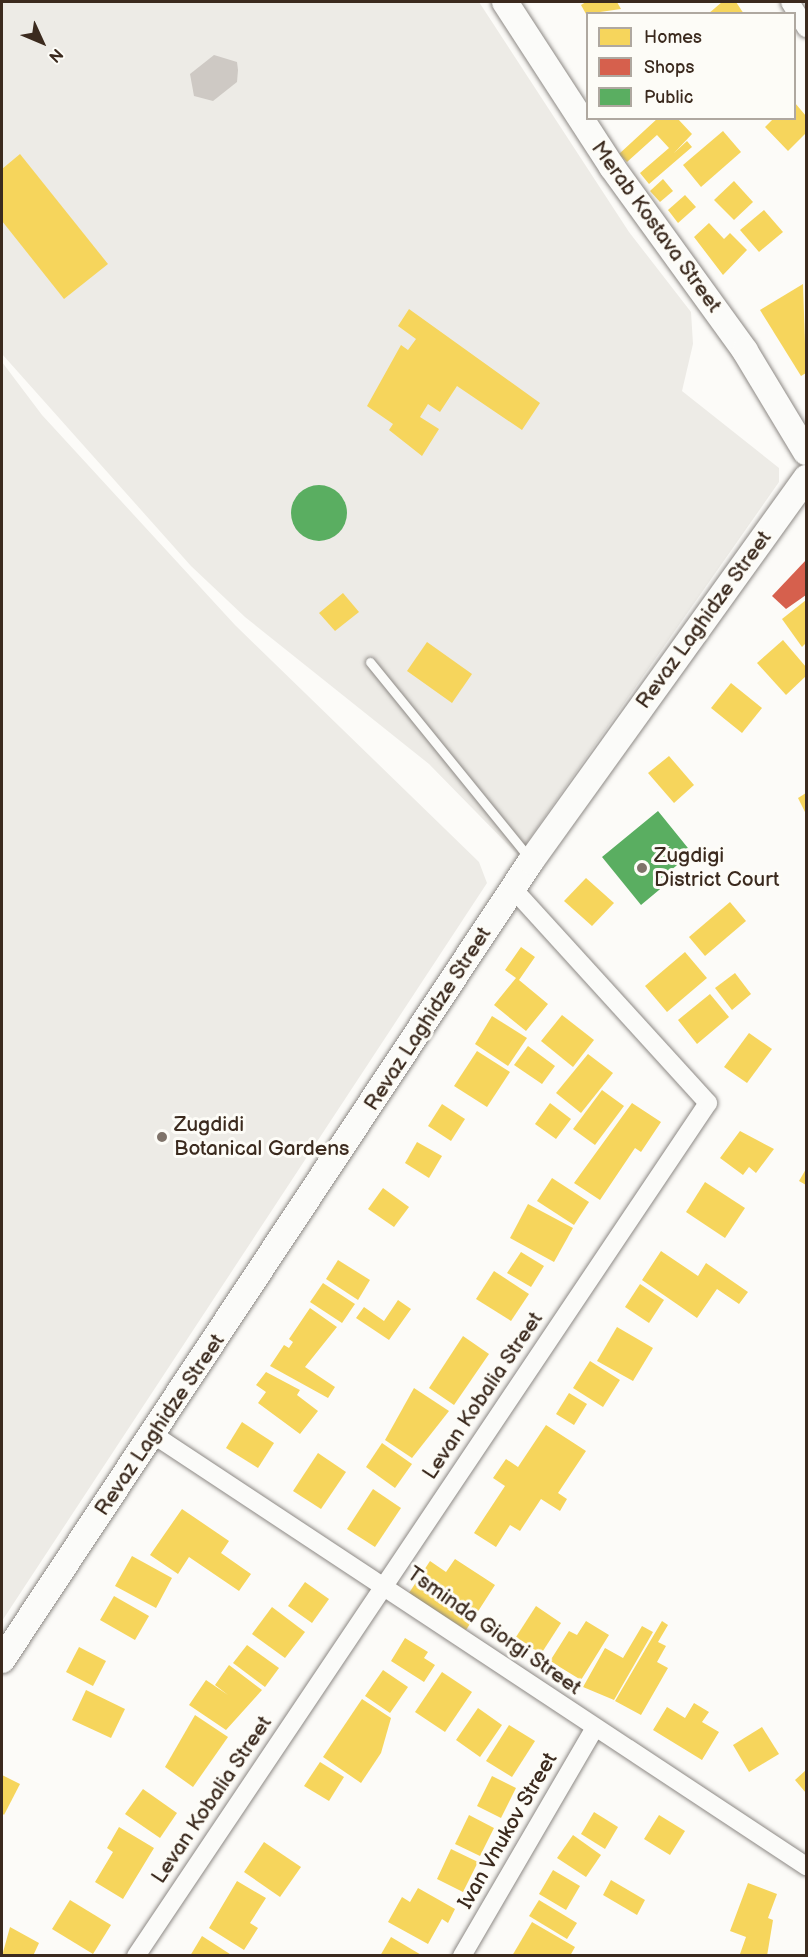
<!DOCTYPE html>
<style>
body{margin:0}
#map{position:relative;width:808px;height:1957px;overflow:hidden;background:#fcfbf8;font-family:"Balsamiq Sans",sans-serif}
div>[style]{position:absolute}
.green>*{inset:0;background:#edebe6}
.water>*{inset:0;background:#cec9c4}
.homes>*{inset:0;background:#f6d55c}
.shops>*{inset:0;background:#d6604d}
.public>*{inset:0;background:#5aae61}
.round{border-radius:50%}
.roads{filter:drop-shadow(0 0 2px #8d8985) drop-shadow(0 0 2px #8d8985)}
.lane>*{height:9px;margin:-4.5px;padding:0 4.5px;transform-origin:4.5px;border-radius:4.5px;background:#fbfbf9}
.street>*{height:18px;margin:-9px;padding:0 9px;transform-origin:9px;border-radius:9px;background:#fbfbf9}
.secondary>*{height:26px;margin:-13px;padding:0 13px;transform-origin:13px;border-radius:13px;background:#fbfbf9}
.dots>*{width:16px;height:16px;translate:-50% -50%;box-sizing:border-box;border:3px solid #fdfcf7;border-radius:50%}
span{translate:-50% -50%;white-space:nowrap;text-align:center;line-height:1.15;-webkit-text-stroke:6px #fdfcf7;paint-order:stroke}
.street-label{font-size:21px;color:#3b2a1e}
.poi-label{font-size:21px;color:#3b2a1e}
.left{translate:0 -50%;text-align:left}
.frame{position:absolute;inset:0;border:3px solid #3b2a1e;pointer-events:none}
.legend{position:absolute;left:586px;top:12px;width:210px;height:108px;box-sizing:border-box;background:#fdfcf7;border:2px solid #afa8a0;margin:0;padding:8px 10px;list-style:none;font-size:18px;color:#3b2a1e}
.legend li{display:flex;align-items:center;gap:12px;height:30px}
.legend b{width:30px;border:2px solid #afa8a0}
.north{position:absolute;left:12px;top:12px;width:60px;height:60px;-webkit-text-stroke:4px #fdfcf7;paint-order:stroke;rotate:134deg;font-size:16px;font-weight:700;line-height:24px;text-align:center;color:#3b2a1e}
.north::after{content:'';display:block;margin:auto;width:21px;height:27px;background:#3b2a1e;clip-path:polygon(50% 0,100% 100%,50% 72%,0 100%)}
</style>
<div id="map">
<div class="green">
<i style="clip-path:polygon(2px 2px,479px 2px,629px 232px,691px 312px,693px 344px,682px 391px,779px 468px,779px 482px,518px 855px,429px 764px,245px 617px,191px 566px,2px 354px)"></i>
<i style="clip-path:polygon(2px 362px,42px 415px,235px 625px,479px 862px,487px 883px,2px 1621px)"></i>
</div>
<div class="water">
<i style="clip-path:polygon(214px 55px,237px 62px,238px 70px,237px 82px,213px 101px,194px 96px,190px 74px)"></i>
</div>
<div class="homes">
<i style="clip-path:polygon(586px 2px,617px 2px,621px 9px,586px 14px,581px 5px)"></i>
<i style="clip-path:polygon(722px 2px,736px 2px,744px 14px,708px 14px)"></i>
<i style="clip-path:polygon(795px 103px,806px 116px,806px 133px,788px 151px,765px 127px,774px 118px,795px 118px)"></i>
<i style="clip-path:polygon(658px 118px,677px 118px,692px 134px,674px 153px,687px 141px,692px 147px,649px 184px,640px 173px,669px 148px,657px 135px,627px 162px,619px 154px)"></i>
<i style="clip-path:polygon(723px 131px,741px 152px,701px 187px,683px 165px)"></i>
<i style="clip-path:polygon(20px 154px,108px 264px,64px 299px,2px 221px,2px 169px)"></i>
<i style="clip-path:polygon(663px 179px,673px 191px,660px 202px,650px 191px)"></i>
<i style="clip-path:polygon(734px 181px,753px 202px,734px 220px,714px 200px)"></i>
<i style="clip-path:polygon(685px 195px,696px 207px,678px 223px,668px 210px)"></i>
<i style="clip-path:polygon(764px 210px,783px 232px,759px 252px,740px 230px)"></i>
<i style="clip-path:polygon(709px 223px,724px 239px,730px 233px,747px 250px,723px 275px,694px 237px)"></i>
<i style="clip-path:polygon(803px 284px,806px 373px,801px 376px,760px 310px)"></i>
<i style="clip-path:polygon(409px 309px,540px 403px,522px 430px,457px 386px,440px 412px,428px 404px,420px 417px,439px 429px,422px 456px,389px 430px,393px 424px,367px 406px,401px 345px,408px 350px,416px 339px,398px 326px)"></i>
<i style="clip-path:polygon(343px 593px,359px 612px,335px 631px,319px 613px)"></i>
<i style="clip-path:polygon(806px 600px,806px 643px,802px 647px,782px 619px)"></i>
<i style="clip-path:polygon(783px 640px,806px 667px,806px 676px,786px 695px,757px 663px)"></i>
<i style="clip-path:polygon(427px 642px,472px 674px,452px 703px,407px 671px)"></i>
<i style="clip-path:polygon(731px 683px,762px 708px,742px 733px,711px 708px)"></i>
<i style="clip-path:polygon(669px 756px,694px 785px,674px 803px,648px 773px)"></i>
<i style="clip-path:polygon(806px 793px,806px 814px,798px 798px)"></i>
<i style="clip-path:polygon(586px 878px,614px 903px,592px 926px,564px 901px)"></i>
<i style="clip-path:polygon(730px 902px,746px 921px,705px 956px,689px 937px)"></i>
<i style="clip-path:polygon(521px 947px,535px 957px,519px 980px,548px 1004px,526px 1031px,494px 1005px,516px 978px,505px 970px)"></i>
<i style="clip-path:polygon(685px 952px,707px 978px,667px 1012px,645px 986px)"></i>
<i style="clip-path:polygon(735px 973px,751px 994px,732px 1010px,715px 988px)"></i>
<i style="clip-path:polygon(710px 994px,729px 1017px,697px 1044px,678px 1020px)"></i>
<i style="clip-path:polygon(562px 1015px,594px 1040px,573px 1067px,541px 1041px)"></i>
<i style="clip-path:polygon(492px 1016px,527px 1038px,508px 1066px,475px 1044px)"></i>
<i style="clip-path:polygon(749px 1033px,772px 1049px,747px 1083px,724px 1067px)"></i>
<i style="clip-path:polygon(528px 1046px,555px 1066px,542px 1084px,514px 1065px)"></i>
<i style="clip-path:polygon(477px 1051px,510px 1072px,487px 1107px,454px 1086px)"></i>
<i style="clip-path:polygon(588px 1054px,613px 1073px,581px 1113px,556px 1093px)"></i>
<i style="clip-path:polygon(602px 1090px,624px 1106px,595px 1145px,573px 1129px)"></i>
<i style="clip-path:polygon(550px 1103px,571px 1119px,556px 1139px,535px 1124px)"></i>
<i style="clip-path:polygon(632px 1103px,661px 1122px,641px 1152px,635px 1148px,600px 1200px,574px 1183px)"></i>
<i style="clip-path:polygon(442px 1104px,465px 1119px,451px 1141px,428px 1126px)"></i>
<i style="clip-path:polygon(740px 1131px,774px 1149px,756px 1173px,749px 1167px,743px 1175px,720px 1158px)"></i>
<i style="clip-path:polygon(417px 1142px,442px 1156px,429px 1178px,405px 1163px)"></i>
<i style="clip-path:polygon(806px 1169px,806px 1185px,799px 1181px)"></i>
<i style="clip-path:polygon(552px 1178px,589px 1202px,574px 1225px,537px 1201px)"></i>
<i style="clip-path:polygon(705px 1182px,745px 1208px,725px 1238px,686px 1212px)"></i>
<i style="clip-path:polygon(383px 1188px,409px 1207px,394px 1227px,368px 1209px)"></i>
<i style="clip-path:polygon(528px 1204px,573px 1228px,554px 1262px,510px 1238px)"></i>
<i style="clip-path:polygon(661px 1251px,698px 1276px,706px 1263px,748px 1292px,739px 1304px,717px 1289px,697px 1318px,642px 1280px)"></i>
<i style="clip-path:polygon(521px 1252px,544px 1266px,531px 1287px,507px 1273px)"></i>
<i style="clip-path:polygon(338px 1260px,370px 1280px,358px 1300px,326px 1279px)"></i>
<i style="clip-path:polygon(494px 1271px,529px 1294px,511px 1321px,476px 1299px)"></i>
<i style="clip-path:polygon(323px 1283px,355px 1304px,342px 1323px,310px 1302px)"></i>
<i style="clip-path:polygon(640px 1284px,664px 1300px,649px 1323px,625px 1307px)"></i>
<i style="clip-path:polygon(398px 1300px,411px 1309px,389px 1340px,356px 1318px,364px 1307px,384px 1321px)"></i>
<i style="clip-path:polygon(310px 1308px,337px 1327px,305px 1367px,335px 1387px,328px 1398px,270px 1366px,284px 1345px,289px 1348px,293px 1342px,289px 1339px)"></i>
<i style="clip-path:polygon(617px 1327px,653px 1348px,633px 1381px,597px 1361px)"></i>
<i style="clip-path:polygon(463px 1336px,489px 1354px,454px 1405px,429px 1388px)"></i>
<i style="clip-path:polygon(590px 1361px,620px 1380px,603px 1407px,573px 1388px)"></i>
<i style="clip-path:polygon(266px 1372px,300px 1390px,297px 1395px,318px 1411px,300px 1434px,258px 1403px,266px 1392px,256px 1385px)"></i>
<i style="clip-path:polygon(414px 1388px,449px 1411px,412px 1458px,385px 1440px)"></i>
<i style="clip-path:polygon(569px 1393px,587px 1404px,574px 1425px,556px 1414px)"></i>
<i style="clip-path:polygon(242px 1422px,274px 1443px,258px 1468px,226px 1448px)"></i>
<i style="clip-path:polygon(546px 1425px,586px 1451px,558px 1493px,567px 1499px,560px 1511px,541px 1499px,520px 1531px,510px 1525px,496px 1547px,474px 1533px,505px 1486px,493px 1478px,506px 1459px,518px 1467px)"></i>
<i style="clip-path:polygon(382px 1443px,412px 1464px,395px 1488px,366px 1467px)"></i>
<i style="clip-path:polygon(318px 1453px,346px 1472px,321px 1509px,293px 1491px)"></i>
<i style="clip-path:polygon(373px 1489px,401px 1508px,375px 1547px,347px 1529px)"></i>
<i style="clip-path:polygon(182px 1509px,229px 1541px,221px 1553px,251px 1574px,239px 1591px,189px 1557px,178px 1574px,150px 1555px)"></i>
<i style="clip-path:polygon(132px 1556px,172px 1578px,156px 1608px,115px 1586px)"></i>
<i style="clip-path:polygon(455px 1559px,495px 1585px,466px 1630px,409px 1593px,430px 1561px,446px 1572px)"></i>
<i style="clip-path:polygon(305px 1582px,329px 1599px,312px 1623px,288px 1606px)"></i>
<i style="clip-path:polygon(114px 1596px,149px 1616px,135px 1640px,100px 1620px)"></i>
<i style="clip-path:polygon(536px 1606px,561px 1623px,541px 1654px,516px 1637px)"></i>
<i style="clip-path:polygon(272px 1607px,305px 1632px,285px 1658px,252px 1634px)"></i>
<i style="clip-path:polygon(586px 1621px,609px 1635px,581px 1680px,550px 1661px,569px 1631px,577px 1635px)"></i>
<i style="clip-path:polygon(662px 1621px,668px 1625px,658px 1642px,666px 1646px,657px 1662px,668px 1668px,641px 1715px,615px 1701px)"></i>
<i style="clip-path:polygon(642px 1626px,653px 1632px,614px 1700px,583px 1687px,605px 1648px,623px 1658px)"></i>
<i style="clip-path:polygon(405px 1638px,428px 1652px,424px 1658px,435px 1665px,424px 1682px,391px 1661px)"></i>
<i style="clip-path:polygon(247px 1645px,279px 1668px,265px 1687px,233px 1663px)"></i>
<i style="clip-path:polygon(79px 1647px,106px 1661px,93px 1686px,66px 1672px)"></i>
<i style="clip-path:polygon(229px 1665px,262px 1690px,226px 1730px,189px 1705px,206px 1680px,228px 1695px,215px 1685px)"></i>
<i style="clip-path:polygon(383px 1670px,408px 1687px,390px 1713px,365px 1696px)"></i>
<i style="clip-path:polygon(442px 1672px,472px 1692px,445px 1732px,415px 1712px)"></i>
<i style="clip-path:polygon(86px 1690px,125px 1709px,111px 1738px,72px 1720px)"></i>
<i style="clip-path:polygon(362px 1699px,391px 1718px,381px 1753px,361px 1783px,323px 1757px)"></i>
<i style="clip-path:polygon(694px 1703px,709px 1712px,702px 1722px,719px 1732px,702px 1760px,653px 1730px,667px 1707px,685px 1718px)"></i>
<i style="clip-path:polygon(478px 1708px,502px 1725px,480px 1757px,456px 1740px)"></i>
<i style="clip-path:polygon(195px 1715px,228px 1737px,193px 1787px,165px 1767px)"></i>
<i style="clip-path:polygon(509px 1725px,535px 1741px,512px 1777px,486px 1761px)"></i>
<i style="clip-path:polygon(762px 1727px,779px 1754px,749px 1772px,733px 1745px)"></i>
<i style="clip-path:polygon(320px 1762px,344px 1777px,329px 1801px,304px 1786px)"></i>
<i style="clip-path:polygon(806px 1770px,806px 1793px,795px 1780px)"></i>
<i style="clip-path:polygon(2px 1775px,20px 1784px,4px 1815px,2px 1813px)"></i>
<i style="clip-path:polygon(492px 1776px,516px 1788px,501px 1818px,477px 1806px)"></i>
<i style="clip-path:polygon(143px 1789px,177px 1813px,160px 1838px,125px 1814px)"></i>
<i style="clip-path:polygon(594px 1812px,618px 1827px,605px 1849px,581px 1834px)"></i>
<i style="clip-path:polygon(469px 1815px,494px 1828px,480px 1856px,455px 1844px)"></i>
<i style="clip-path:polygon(659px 1815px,685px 1831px,670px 1855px,644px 1839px)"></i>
<i style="clip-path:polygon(119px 1827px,154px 1848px,123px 1899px,95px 1882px,113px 1852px,107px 1848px)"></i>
<i style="clip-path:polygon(573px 1835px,601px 1855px,586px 1877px,557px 1858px)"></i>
<i style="clip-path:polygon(264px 1842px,301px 1867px,280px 1897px,244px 1872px)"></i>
<i style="clip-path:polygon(451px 1849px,478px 1862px,463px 1892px,437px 1879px)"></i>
<i style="clip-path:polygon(553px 1870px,580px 1886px,566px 1910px,539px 1894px)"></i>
<i style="clip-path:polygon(611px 1880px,645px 1900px,637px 1915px,603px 1895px)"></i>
<i style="clip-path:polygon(237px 1881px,266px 1898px,250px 1923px,258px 1928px,244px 1950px,209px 1928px)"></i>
<i style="clip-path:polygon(748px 1883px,777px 1894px,768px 1918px,773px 1920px,767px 1956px,740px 1954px,746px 1937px,730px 1931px)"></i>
<i style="clip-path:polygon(418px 1888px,455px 1909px,448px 1923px,442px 1919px,428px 1944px,388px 1922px,402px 1897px,410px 1902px)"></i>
<i style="clip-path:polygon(70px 1900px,111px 1925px,93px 1954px,52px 1929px)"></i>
<i style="clip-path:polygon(539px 1900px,577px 1923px,567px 1939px,529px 1916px)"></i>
<i style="clip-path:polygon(532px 1922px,575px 1947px,570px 1956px,512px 1956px)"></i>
<i style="clip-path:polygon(10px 1927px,39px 1943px,33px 1956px,2px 1956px)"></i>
<i style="clip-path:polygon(202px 1936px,233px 1956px,190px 1956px)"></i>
<i style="clip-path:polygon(391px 1937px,423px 1956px,380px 1956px)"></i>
</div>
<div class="shops">
<i style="clip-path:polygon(806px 560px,806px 595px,786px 609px,772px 596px)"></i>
</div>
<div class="public">
<i class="round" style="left:291px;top:485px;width:56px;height:56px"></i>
<i style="clip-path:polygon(658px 811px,692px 853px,660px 879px,665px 885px,641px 905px,602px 857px)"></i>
</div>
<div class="roads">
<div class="lane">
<i style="left:370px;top:662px;width:254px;rotate:50.9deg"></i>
</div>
<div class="street">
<i style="left:790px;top:2px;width:31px;rotate:58deg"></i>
<i style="left:154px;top:1435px;width:782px;rotate:33.47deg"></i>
<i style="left:136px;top:1956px;width:1027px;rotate:-56.16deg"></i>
<i style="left:708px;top:1103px;width:290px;rotate:-132.3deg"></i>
<i style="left:462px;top:1956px;width:263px;rotate:-59.8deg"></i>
</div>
<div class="secondary">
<i style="left:505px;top:2px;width:197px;rotate:57deg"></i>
<i style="left:612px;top:167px;width:227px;rotate:54.1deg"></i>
<i style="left:745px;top:351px;width:118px;rotate:58.9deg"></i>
<i style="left:2px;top:1660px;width:958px;rotate:-56.49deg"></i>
<i style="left:531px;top:861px;width:472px;rotate:-54.3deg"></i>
</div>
</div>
<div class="dots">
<i style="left:642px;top:868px;background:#7f736a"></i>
<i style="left:162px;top:1137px;background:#7f736a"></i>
</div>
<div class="street-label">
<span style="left:656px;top:227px;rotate:54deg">Merab Kostava Street</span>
<span style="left:704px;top:620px;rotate:-54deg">Revaz Laghidze Street</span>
<span style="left:428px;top:1019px;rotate:-57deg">Revaz Laghidze Street</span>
<span style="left:483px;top:1396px;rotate:-56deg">Levan Kobalia Street</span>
<span style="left:160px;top:1425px;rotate:-56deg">Revaz Laghidze Street</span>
<span style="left:494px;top:1631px;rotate:35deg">Tsminda Giorgi Street</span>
<span style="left:212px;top:1800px;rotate:-56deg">Levan Kobalia Street</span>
<span style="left:508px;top:1831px;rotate:-60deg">Ivan Vnukov Street</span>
</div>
<div class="poi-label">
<span class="left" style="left:654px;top:868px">Zugdigi<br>District Court</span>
<span class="left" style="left:174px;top:1137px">Zugdidi<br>Botanical Gardens</span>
</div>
<div class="frame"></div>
<ul class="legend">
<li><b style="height:16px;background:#f6d55c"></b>Homes</li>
<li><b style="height:16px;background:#d6604d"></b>Shops</li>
<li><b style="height:16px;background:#5aae61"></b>Public</li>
</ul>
<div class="north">N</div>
</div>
